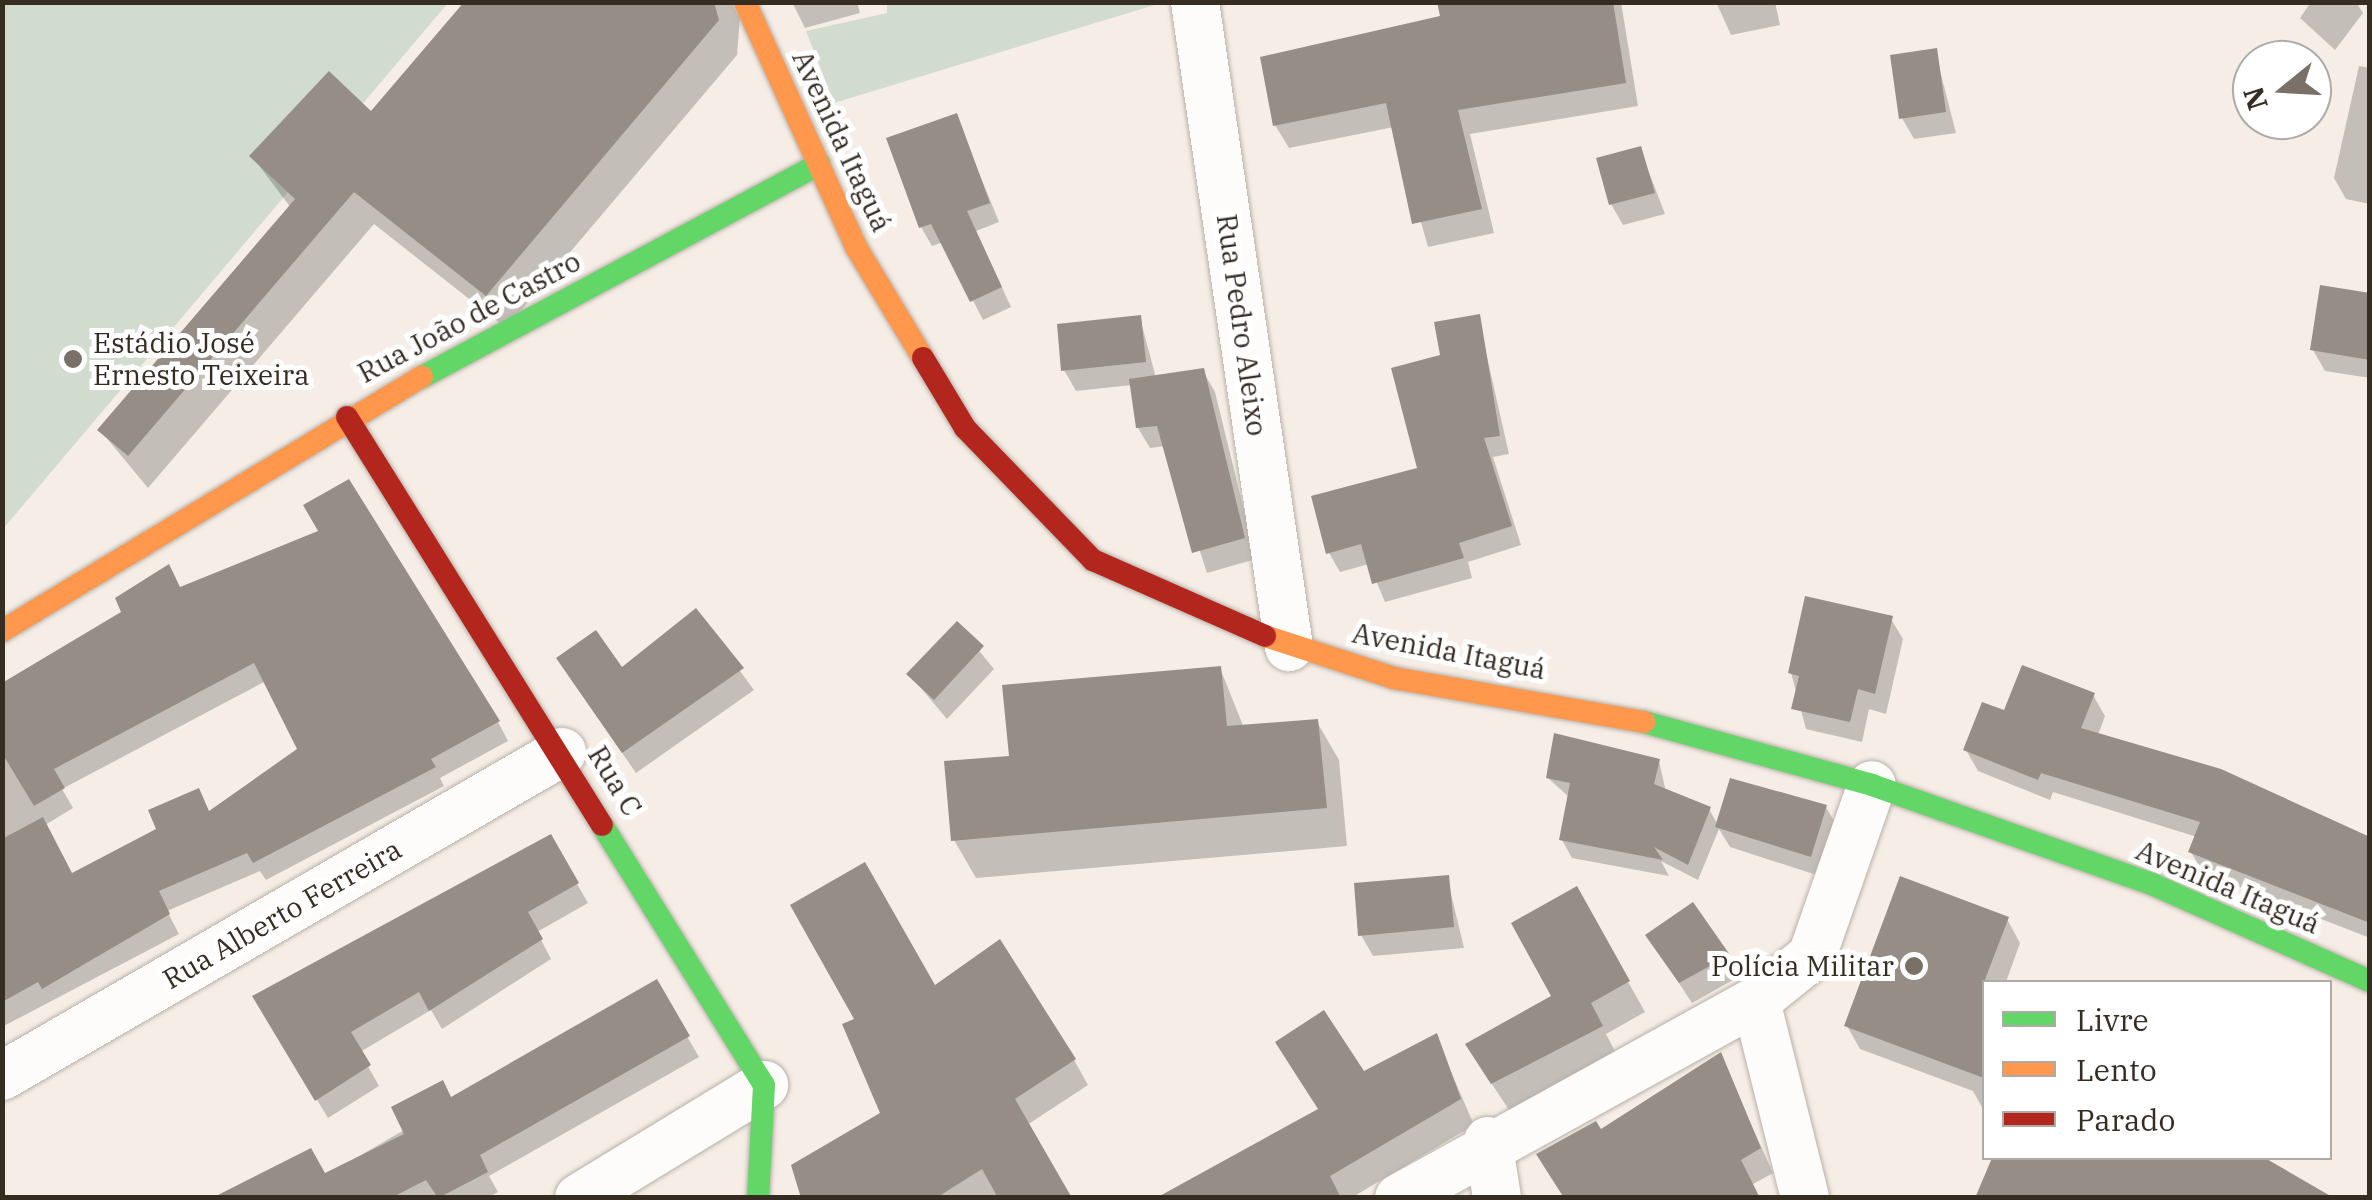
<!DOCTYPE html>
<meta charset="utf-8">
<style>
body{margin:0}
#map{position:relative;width:2372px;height:1200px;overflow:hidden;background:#f6eee6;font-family:"IBM Plex Serif",serif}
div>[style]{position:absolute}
.green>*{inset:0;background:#d1dccf}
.shadow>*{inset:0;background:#0003}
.building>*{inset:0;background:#958d86}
.roads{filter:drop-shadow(0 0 2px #b8b0a8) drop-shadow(0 0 2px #b8b0a8)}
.street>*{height:48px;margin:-24px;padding:0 24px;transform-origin:24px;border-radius:24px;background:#fefcfb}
.fast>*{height:22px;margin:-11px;padding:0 11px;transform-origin:11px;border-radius:11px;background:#63d668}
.slow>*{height:22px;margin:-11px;padding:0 11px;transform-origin:11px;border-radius:11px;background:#ff974d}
.jam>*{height:22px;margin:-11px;padding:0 11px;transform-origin:11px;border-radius:11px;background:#b3261e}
.dots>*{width:28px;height:28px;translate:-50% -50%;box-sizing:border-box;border:5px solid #fff;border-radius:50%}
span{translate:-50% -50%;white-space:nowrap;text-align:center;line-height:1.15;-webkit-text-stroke:10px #fff;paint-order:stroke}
.street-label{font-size:28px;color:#352c22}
.poi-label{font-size:28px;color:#352c22}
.left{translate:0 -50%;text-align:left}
.right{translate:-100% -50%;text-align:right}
.frame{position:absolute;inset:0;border:5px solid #352c22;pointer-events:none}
.legend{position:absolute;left:1982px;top:980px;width:350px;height:180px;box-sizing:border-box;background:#fff;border:2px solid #aeaba7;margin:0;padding:12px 18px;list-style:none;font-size:30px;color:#352c22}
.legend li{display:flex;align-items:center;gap:20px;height:50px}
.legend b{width:50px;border:2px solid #aeaba7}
.north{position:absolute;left:2232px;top:40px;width:100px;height:100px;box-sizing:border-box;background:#fff;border:2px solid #aeaba7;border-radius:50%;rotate:252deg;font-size:28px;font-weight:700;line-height:40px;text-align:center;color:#352c22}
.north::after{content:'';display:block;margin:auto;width:35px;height:45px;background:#797067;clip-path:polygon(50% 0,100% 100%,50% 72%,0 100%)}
</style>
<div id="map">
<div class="green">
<i style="clip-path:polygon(2px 3px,448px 3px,3px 529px,2px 529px)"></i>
<i style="clip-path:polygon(887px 3px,887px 2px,1161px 3px,834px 103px,806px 31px,887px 13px)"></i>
</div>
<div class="shadow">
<i style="clip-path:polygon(467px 2px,731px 2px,740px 18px,737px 55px,506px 328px,374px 224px,148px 488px,100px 430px,291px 208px,252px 156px,371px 114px)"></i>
<i style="clip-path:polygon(792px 2px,857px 2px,860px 13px,805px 28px)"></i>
<i style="clip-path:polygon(1440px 2px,1621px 2px,1638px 106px,1470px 134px,1494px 233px,1428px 247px,1394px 127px,1289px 148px,1275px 125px,1443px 18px)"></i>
<i style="clip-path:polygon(1716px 2px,1775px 2px,1780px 25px,1731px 35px)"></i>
<i style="clip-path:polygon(2311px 2px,2356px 2px,2363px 13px,2335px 50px,2300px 18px)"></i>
<i style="clip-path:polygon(1935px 51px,1956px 133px,1914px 139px,1902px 118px)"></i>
<i style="clip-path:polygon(2359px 66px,2370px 68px,2370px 204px,2346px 199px,2334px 178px)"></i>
<i style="clip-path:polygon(956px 116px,999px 222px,976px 231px,1011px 307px,983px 320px,943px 242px,932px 246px,921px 227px)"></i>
<i style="clip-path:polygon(1640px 149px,1665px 214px,1623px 225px,1611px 204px)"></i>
<i style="clip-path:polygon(2370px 295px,2370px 378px,2325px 371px,2313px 350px)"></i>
<i style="clip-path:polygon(1478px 317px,1509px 454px,1493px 457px,1521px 545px,1468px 562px,1472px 578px,1385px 602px,1369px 564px,1340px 572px,1329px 553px,1420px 470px,1442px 357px)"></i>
<i style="clip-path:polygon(1140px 318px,1156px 378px,1203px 371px,1215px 392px,1256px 559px,1207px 573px,1166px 446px,1150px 448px,1138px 428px,1132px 385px,1076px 391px,1064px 370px)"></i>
<i style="clip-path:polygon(evenodd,181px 589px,498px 722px,508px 741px,440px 778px,444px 786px,266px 880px,260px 871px,167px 911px,179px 934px,2px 1027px,2px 686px,181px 589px,266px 681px,300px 750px,210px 813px,72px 876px,45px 825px,73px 808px,62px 789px,266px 681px)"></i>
<i style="clip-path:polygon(696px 611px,754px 690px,636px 773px,571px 679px,621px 670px)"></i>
<i style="clip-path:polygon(1891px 619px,1903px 639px,1886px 714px,1869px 709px,1862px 742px,1806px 729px,1791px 673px)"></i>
<i style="clip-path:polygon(957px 624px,994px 669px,947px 719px,909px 674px)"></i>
<i style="clip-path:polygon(1220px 668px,1244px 728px,1317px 722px,1339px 760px,1347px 846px,976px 878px,954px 840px,1011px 758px)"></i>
<i style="clip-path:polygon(2093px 695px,2105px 716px,2098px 735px,2220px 771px,2370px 840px,2370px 938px,2203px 873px,2191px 852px,2197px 837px,2053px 792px,2050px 800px,1978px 771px,1966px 750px,2006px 714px)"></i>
<i style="clip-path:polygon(1659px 761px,1666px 792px,1709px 809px,1718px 825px,1826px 807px,1838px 828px,1823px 877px,1730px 847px,1719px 829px,1698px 880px,1661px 861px,1669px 876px,1572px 858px,1562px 840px,1570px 798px,1548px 778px)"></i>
<i style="clip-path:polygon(550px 837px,588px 903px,537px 932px,551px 959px,442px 1029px,431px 1010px,360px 1052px,379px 1086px,328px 1118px,255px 997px)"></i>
<i style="clip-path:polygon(1447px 877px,1464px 948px,1373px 956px,1361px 935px)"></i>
<i style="clip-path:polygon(1576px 889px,1645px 1012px,1606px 1034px,1618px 1057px,1511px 1113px,1486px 1075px,1554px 997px)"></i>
<i style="clip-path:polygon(2007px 919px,2020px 943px,2006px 982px,1984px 982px,1984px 1111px,1973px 1091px,1860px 1049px,1847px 1026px)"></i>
<i style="clip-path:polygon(1648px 936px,1728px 956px,1740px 976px,1692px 1003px)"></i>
<i style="clip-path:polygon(656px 983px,699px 1057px,489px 1176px,498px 1192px,487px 1198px,226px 1198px,325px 1176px)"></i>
<i style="clip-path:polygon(935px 988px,1074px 1060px,1088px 1085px,1027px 1125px,1069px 1198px,804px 1198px,793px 1167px,883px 1114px)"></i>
<i style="clip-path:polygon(1436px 1037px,1474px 1125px,1351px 1198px,1175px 1198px)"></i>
<i style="clip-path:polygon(1720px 1056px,1773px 1173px,1753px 1184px,1601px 1133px)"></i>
<i style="clip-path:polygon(1995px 1158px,2260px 1158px,2313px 1188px,1978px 1198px)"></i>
</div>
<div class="building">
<i style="clip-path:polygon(464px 2px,714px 2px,719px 20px,486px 296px,354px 192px,128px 456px,97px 430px,295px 199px,249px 156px,329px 71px,371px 111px)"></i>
<i style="clip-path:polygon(1437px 2px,1613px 2px,1626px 83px,1458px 110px,1482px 209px,1412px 224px,1386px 103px,1273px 126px,1260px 57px,1440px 16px)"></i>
<i style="clip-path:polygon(1937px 48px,1946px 112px,1899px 119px,1890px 55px)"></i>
<i style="clip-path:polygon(957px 113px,990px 203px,967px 211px,1002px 287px,970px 302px,931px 224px,919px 228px,886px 138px)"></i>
<i style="clip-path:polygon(1641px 146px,1655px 193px,1609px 205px,1596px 158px)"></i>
<i style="clip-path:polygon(2320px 285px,2370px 293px,2370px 360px,2310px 350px)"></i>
<i style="clip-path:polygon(1480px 314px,1500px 436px,1484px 438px,1512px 526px,1459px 543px,1464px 558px,1372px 584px,1361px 544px,1326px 554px,1311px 496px,1417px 468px,1391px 368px,1440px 355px,1434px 322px)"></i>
<i style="clip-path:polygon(1141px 315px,1146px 362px,1061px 371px,1057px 324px)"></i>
<i style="clip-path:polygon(1204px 368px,1245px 538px,1192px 553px,1157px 426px,1136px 428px,1129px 379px)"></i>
<i style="clip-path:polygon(349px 479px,500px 721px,431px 759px,436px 767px,253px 863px,247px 853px,159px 891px,170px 914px,42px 989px,38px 982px,2px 1002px,2px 839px,43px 817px,72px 873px,156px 829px,148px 810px,199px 788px,209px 811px,297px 749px,254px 663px,54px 769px,65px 788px,34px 806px,2px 753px,2px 683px,121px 612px,115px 598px,169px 564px,180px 587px,318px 531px,303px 505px)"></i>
<i style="clip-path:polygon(1805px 596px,1893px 616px,1875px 694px,1858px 689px,1850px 722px,1791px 709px,1799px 676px,1788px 673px)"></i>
<i style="clip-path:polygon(696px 608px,744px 668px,622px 753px,556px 658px,596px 630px,622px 667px)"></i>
<i style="clip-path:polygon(957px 621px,984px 646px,934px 700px,906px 674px)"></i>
<i style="clip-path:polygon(2022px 665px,2095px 693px,2081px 728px,2221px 769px,2370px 837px,2370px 923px,2188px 852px,2200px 822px,2041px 773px,2038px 780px,1963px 750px,1982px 702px,2004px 710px)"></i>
<i style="clip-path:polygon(1221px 666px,1227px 726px,1318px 719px,1327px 808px,951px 841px,944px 761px,1009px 756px,1002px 685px)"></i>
<i style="clip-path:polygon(1554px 733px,1660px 759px,1654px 784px,1711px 807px,1688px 865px,1654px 847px,1663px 860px,1559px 840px,1570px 783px,1546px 778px)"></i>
<i style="clip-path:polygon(1730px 778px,1827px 805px,1811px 857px,1715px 827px)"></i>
<i style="clip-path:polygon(551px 834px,579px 883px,528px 912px,543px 939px,429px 1011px,419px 992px,351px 1032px,371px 1065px,315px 1101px,252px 996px)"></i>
<i style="clip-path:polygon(865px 862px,935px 985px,1000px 939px,1076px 1059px,1015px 1099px,1072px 1198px,998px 1198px,982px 1169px,936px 1198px,801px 1198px,791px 1165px,880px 1113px,842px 1024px,854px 1019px,790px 905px)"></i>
<i style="clip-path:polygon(1449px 875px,1454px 927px,1358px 936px,1354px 883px)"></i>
<i style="clip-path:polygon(1900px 876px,2009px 917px,1984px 982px,1984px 1078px,1844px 1026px)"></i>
<i style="clip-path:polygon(1577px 886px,1630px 981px,1591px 1003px,1603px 1026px,1491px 1084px,1465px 1044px,1551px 996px,1511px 923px)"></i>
<i style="clip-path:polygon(1693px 902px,1730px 955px,1679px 983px,1645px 935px)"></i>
<i style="clip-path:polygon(657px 979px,690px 1036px,480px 1155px,488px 1172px,438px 1198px,426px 1180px,391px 1198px,212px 1198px,311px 1148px,325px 1173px,404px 1134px,391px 1107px,443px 1080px,451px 1097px)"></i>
<i style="clip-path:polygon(1324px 1010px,1364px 1071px,1437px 1033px,1461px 1099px,1330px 1176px,1341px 1198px,1156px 1198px,1318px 1109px,1275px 1042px)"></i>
<i style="clip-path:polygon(1721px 1052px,1761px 1148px,1741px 1160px,1760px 1198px,1564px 1198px,1536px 1154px,1596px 1121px,1601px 1129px)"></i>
<i style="clip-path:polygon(1992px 1158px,2265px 1158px,2334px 1198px,1975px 1198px)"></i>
</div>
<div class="roads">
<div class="street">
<i style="left:1195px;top:2px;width:652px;rotate:81.71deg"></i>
<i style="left:1756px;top:1001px;width:203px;rotate:76deg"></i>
<i style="left:2px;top:1076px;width:647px;rotate:-30.05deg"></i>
<i style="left:1488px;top:1141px;width:58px;rotate:81deg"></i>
<i style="left:579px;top:1198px;width:217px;rotate:-31.4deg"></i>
<i style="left:1399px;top:1198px;width:408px;rotate:-28.9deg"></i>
<i style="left:1756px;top:1001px;width:72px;rotate:-38.8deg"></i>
<i style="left:1812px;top:956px;width:181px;rotate:-70.7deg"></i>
</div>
<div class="fast">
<i style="left:422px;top:377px;width:451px;rotate:-28.2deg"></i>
<i style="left:1644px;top:722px;width:237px;rotate:15.4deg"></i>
<i style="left:1872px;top:785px;width:299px;rotate:19.5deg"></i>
<i style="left:2154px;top:885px;width:236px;rotate:24deg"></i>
<i style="left:602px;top:825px;width:306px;rotate:58.1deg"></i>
<i style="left:764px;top:1085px;width:113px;rotate:93deg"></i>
</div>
<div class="slow">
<i style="left:745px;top:2px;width:269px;rotate:65.6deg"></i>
<i style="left:856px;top:247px;width:130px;rotate:58.9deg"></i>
<i style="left:2px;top:631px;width:491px;rotate:-31.2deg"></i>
<i style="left:1265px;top:636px;width:136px;rotate:18deg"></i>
<i style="left:1394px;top:678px;width:254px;rotate:10deg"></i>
</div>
<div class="jam">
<i style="left:923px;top:358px;width:82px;rotate:59deg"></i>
<i style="left:965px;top:428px;width:184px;rotate:45.9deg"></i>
<i style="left:1093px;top:560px;width:188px;rotate:23.8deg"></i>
<i style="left:347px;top:417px;width:481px;rotate:58deg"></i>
</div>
</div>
<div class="dots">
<i style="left:73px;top:359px;background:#797067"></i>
<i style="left:1914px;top:966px;background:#797067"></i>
</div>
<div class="street-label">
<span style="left:842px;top:141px;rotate:65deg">Avenida Itaguá</span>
<span style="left:469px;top:317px;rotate:-28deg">Rua João de Castro</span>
<span style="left:1242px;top:325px;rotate:82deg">Rua Pedro Aleixo</span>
<span style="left:1449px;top:651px;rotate:11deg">Avenida Itaguá</span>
<span style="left:615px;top:781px;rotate:59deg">Rua C</span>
<span style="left:2228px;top:887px;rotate:23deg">Avenida Itaguá</span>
<span style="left:282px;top:914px;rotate:-30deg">Rua Alberto Ferreira</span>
</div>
<div class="poi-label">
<span class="left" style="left:93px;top:359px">Estádio José<br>Ernesto Teixeira</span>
<span class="right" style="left:1894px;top:966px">Polícia Militar</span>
</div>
<div class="frame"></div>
<ul class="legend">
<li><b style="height:12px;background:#63d668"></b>Livre</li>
<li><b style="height:12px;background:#ff974d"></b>Lento</li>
<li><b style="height:12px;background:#b3261e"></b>Parado</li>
</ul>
<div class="north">N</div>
</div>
